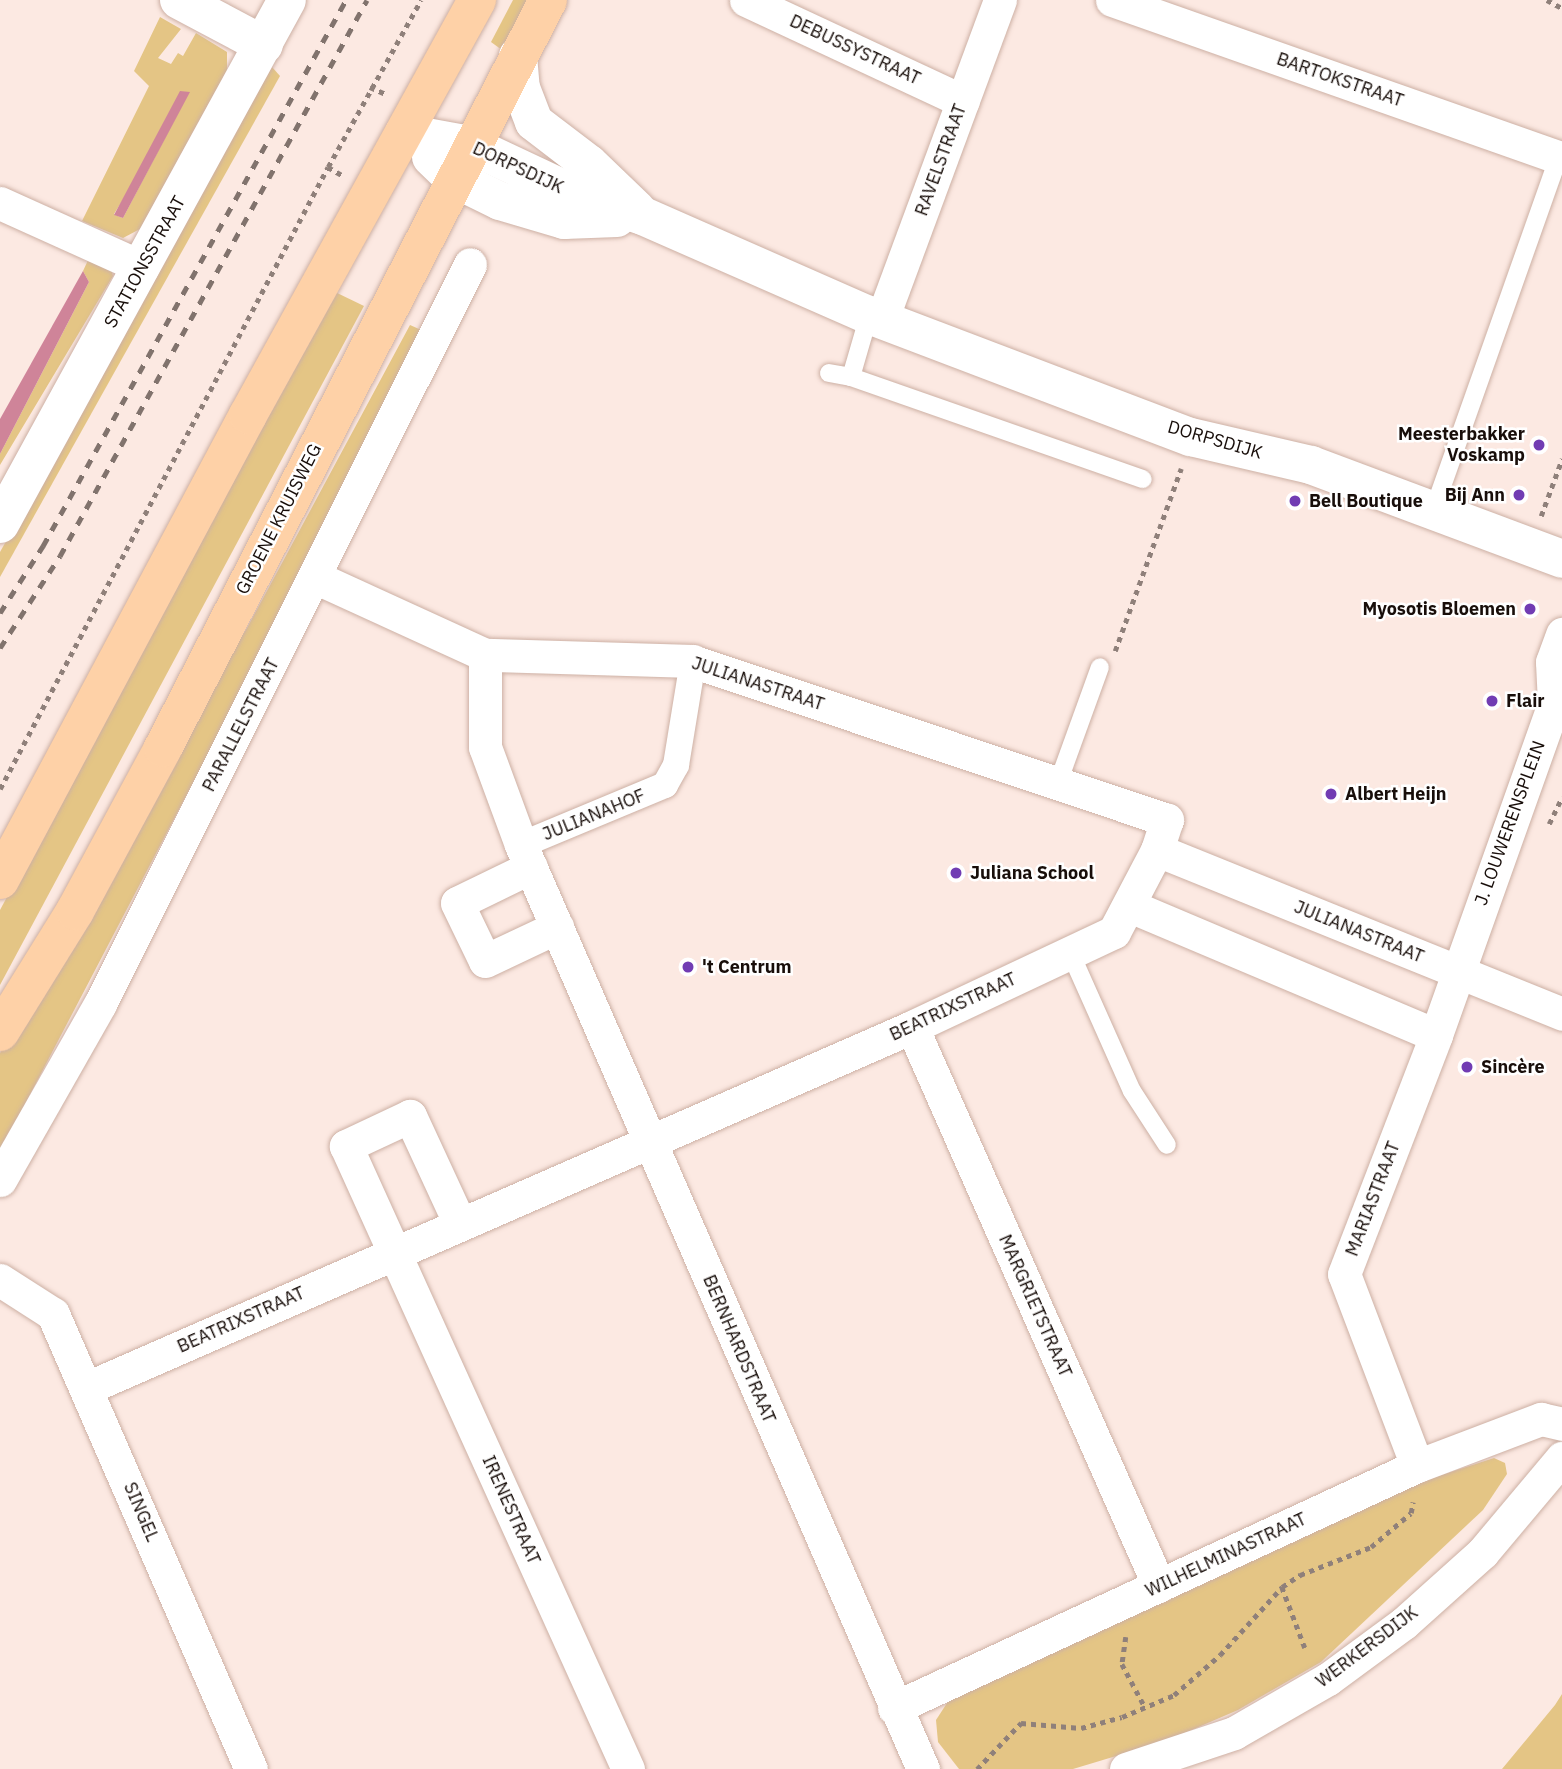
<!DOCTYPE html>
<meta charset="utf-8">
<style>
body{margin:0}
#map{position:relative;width:1562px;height:1769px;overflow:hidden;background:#fce9e2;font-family:"IBM Plex Sans",sans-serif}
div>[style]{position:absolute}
.green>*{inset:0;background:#e4c585}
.water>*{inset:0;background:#cf8499}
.path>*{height:4.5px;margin-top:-2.25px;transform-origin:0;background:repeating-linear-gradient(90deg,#8f807a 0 5px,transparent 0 10px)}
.roads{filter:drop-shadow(0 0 2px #cdb0a4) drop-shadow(0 0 2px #cdb0a4)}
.service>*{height:18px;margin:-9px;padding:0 9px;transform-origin:9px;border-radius:9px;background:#fff}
.pedestrian>*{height:26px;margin:-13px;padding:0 13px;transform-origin:13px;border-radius:13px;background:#fff}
.minor>*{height:33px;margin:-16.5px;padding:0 16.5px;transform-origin:16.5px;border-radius:16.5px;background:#fff}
.tertiary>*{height:38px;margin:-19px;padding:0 19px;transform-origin:19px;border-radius:19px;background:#fff}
.primary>*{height:38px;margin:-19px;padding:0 19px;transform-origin:19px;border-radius:19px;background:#fed1a7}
.rail>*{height:5px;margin-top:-2.5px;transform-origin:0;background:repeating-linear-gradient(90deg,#81736d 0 9px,transparent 0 18px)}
.dots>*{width:19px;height:19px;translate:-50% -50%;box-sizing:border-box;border:4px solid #fff;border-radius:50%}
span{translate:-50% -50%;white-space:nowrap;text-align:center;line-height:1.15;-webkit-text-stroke:5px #fff;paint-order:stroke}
.street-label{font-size:18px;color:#180e0a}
.poi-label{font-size:18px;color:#180e0a;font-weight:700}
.right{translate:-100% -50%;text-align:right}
.left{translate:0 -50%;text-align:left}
</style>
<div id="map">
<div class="green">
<i style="clip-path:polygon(513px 0,529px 0,502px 50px,491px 42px)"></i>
<i style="clip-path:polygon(evenodd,160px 17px,181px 29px,158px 58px,171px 64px,178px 53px,183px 56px,196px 33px,227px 52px,227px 70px,140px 229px,123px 238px,82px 221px,149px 86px,134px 71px,160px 17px,189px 92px,123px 218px,115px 215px,114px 214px,189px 92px)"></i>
<i style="clip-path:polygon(272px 67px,280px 76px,0 577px,0 552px)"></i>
<i style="clip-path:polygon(90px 256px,111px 269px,113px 276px,0 465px,0 454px,89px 282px,83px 271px)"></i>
<i style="clip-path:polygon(333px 291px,364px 306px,0 985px,0 910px)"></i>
<i style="clip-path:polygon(410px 325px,428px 333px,0 1152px,0 1053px,141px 795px,247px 628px)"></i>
<i style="clip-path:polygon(1494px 1458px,1505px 1463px,1507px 1474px,1483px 1510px,1321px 1662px,1238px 1710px,1166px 1741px,1073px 1769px,959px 1769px,938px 1742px,936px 1720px,949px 1700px,1423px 1481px)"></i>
<i style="clip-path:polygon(1562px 1694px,1562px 1769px,1502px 1769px,1555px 1705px)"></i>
</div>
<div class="water">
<i style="clip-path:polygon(180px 91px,190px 92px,123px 218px,114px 215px)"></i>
<i style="clip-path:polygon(83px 271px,89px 282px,0 454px,0 419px)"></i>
</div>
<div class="path">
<i style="left:1547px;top:0;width:17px;rotate:28deg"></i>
<i style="left:370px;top:87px;width:17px;rotate:24deg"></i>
<i style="left:328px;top:167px;width:16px;rotate:30deg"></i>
<i style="left:1541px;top:516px;width:61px;rotate:-69.8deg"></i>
<i style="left:1115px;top:651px;width:194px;rotate:-70.1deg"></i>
<i style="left:0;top:789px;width:703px;rotate:-62.2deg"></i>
<i style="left:328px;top:167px;width:191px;rotate:-60.9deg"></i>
<i style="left:1549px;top:824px;width:30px;rotate:-64deg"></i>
<i style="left:1282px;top:1587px;width:65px;rotate:69.3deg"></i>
<i style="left:1126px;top:1637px;width:27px;rotate:98deg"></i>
<i style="left:1122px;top:1664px;width:49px;rotate:61.9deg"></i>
<i style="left:977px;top:1769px;width:64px;rotate:-46.3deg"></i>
<i style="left:1021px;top:1723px;width:60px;rotate:4.8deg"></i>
<i style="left:1081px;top:1728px;width:42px;rotate:-15deg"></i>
<i style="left:1122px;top:1717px;width:56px;rotate:-22.9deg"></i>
<i style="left:1174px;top:1695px;width:61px;rotate:-41deg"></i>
<i style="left:1220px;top:1655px;width:92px;rotate:-47.6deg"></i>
<i style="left:1282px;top:1587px;width:22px;rotate:-34deg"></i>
<i style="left:1300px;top:1575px;width:76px;rotate:-21.5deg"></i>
<i style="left:1371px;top:1547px;width:52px;rotate:-40.4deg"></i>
<i style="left:1411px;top:1513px;width:11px;rotate:-80deg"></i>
</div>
<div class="roads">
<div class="service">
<i style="left:829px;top:373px;width:22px;rotate:10deg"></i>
<i style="left:851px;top:377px;width:65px;rotate:-73.8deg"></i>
<i style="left:851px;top:377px;width:309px;rotate:19.3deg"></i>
<i style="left:1434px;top:509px;width:380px;rotate:-70.5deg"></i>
<i style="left:1058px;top:783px;width:123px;rotate:-70.1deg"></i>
<i style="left:1070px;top:952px;width:152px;rotate:66deg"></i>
<i style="left:1132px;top:1091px;width:64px;rotate:57.1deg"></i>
</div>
<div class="pedestrian">
<i style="left:521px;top:845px;width:156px;rotate:-22.6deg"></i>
<i style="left:665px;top:785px;width:23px;rotate:-61deg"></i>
<i style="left:676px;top:765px;width:105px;rotate:-80.7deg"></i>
</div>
<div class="minor">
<i style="left:746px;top:0;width:239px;rotate:25deg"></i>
<i style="left:1112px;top:0;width:473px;rotate:19.4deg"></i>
<i style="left:0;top:203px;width:156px;rotate:24.3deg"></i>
<i style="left:882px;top:319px;width:340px;rotate:-69.7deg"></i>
<i style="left:485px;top:655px;width:92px;rotate:90deg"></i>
<i style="left:485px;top:747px;width:104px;rotate:69.8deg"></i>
<i style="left:521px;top:845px;width:1008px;rotate:66.49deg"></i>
<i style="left:1157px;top:850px;width:437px;rotate:22deg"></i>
<i style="left:531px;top:867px;width:82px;rotate:154.1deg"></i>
<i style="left:457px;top:903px;width:64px;rotate:64.2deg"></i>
<i style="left:485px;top:961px;width:80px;rotate:-25.3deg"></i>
<i style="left:1130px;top:906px;width:332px;rotate:22.9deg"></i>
<i style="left:912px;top:1027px;width:611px;rotate:66.16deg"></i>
<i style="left:0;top:1180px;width:202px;rotate:-60.4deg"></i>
<i style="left:100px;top:1004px;width:827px;rotate:-63.43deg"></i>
<i style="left:459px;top:1222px;width:117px;rotate:-114.8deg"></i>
<i style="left:410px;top:1116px;width:71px;rotate:154.9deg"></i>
<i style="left:346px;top:1146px;width:684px;rotate:65.65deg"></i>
<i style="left:0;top:1280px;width:63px;rotate:32.7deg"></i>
<i style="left:53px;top:1314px;width:496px;rotate:66.5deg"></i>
<i style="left:87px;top:1388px;width:901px;rotate:-23.63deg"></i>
<i style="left:912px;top:1027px;width:223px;rotate:-25.2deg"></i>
<i style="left:1114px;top:932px;width:93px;rotate:-62.3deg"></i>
<i style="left:1157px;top:850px;width:32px;rotate:-72deg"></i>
<i style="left:1167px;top:820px;width:500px;rotate:-161.5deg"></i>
<i style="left:693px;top:661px;width:208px;rotate:-178.3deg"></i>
<i style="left:485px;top:655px;width:187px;rotate:-155.4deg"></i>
<i style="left:1417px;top:1466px;width:205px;rotate:-110.8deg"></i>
<i style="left:1344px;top:1274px;width:256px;rotate:-68.9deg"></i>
<i style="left:1436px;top:1035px;width:352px;rotate:-70.4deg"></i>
<i style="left:1554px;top:703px;width:41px;rotate:-92.8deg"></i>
<i style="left:1552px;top:662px;width:30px;rotate:-70deg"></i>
<i style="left:894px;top:1708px;width:576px;rotate:-24.83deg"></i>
<i style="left:1417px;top:1466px;width:133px;rotate:-20.8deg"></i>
<i style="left:1541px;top:1419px;width:22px;rotate:13deg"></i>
<i style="left:1126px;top:1769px;width:114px;rotate:-18.4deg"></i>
<i style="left:1234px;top:1733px;width:108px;rotate:-29.9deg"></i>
<i style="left:1328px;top:1679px;width:94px;rotate:-36.4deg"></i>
<i style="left:1404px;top:1623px;width:106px;rotate:-41.9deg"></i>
<i style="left:1483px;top:1552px;width:123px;rotate:-50deg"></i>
</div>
<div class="tertiary">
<i style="left:179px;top:0;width:96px;rotate:27.9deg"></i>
<i style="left:518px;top:56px;width:32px;rotate:85deg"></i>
<i style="left:521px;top:88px;width:36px;rotate:69deg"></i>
<i style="left:534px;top:122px;width:69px;rotate:37.4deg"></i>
<i style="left:589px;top:164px;width:66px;rotate:43.8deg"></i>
<i style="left:404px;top:133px;width:67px;rotate:10.3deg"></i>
<i style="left:470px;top:145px;width:115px;rotate:25.2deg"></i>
<i style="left:574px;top:194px;width:72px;rotate:17.7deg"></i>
<i style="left:643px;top:216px;width:247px;rotate:23.7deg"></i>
<i style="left:869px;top:315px;width:344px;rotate:20.8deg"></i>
<i style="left:1191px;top:437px;width:123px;rotate:13.1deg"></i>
<i style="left:1311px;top:465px;width:268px;rotate:20.5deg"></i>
<i style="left:431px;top:157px;width:30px;rotate:44deg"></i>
<i style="left:453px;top:178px;width:52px;rotate:26.1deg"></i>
<i style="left:500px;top:201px;width:67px;rotate:16.5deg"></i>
<i style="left:564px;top:220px;width:53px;rotate:-2.2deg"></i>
<i style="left:0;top:524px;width:597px;rotate:-61.29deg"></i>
</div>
<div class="primary">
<i style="left:0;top:880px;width:527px;rotate:-61.93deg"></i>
<i style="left:248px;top:415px;width:474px;rotate:-61.1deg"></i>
<i style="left:0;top:1032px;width:142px;rotate:-58.2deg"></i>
<i style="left:75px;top:911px;width:185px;rotate:-61.6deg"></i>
<i style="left:163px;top:748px;width:841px;rotate:-62.76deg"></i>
</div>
</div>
<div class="rail">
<i style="left:0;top:613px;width:80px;rotate:-57.3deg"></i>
<i style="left:43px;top:546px;width:624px;rotate:-60.97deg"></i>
<i style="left:0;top:648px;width:110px;rotate:-56.9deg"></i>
<i style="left:60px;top:556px;width:635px;rotate:-61.09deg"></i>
</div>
<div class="dots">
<i style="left:1539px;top:445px;background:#713cb3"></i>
<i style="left:1519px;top:495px;background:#713cb3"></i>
<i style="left:1295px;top:501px;background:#713cb3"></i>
<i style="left:1530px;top:609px;background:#713cb3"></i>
<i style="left:1492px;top:701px;background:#713cb3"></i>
<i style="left:1331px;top:794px;background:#713cb3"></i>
<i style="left:956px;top:873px;background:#713cb3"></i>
<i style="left:688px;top:967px;background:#713cb3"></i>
<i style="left:1467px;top:1067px;background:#713cb3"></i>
</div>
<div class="street-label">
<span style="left:855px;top:50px;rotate:25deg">DEBUSSYSTRAAT</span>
<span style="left:1340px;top:80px;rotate:19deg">BARTOKSTRAAT</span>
<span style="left:941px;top:160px;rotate:-70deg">RAVELSTRAAT</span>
<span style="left:518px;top:168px;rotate:25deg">DORPSDIJK</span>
<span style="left:145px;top:262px;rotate:-61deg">STATIONSSTRAAT</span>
<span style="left:1215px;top:440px;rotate:16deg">DORPSDIJK</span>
<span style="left:279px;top:519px;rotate:-63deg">GROENE KRUISWEG</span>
<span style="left:758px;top:684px;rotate:18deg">JULIANASTRAAT</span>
<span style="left:241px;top:725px;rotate:-63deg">PARALLELSTRAAT</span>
<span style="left:594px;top:815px;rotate:-22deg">JULIANAHOF</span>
<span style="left:1510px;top:823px;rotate:-70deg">J. LOUWERENSPLEIN</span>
<span style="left:1359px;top:932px;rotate:22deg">JULIANASTRAAT</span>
<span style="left:953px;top:1007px;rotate:-25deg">BEATRIXSTRAAT</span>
<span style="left:1373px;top:1199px;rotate:-69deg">MARIASTRAAT</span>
<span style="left:1035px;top:1306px;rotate:66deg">MARGRIETSTRAAT</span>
<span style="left:241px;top:1320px;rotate:-24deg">BEATRIXSTRAAT</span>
<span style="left:739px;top:1349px;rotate:67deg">BERNHARDSTRAAT</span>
<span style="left:511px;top:1510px;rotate:66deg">IRENESTRAAT</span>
<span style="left:141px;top:1512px;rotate:67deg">SINGEL</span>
<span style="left:1226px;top:1555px;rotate:-25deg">WILHELMINASTRAAT</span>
<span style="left:1367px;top:1647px;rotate:-37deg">WERKERSDIJK</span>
</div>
<div class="poi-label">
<span class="right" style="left:1525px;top:445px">Meesterbakker<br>Voskamp</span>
<span class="right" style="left:1505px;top:495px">Bij Ann</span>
<span class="left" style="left:1309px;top:501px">Bell Boutique</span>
<span class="right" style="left:1516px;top:609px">Myosotis Bloemen</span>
<span class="left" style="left:1506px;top:701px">Flair</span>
<span class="left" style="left:1345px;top:794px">Albert Heijn</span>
<span class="left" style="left:970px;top:873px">Juliana School</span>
<span class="left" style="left:702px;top:967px">'t Centrum</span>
<span class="left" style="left:1481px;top:1067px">Sincère</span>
</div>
</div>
